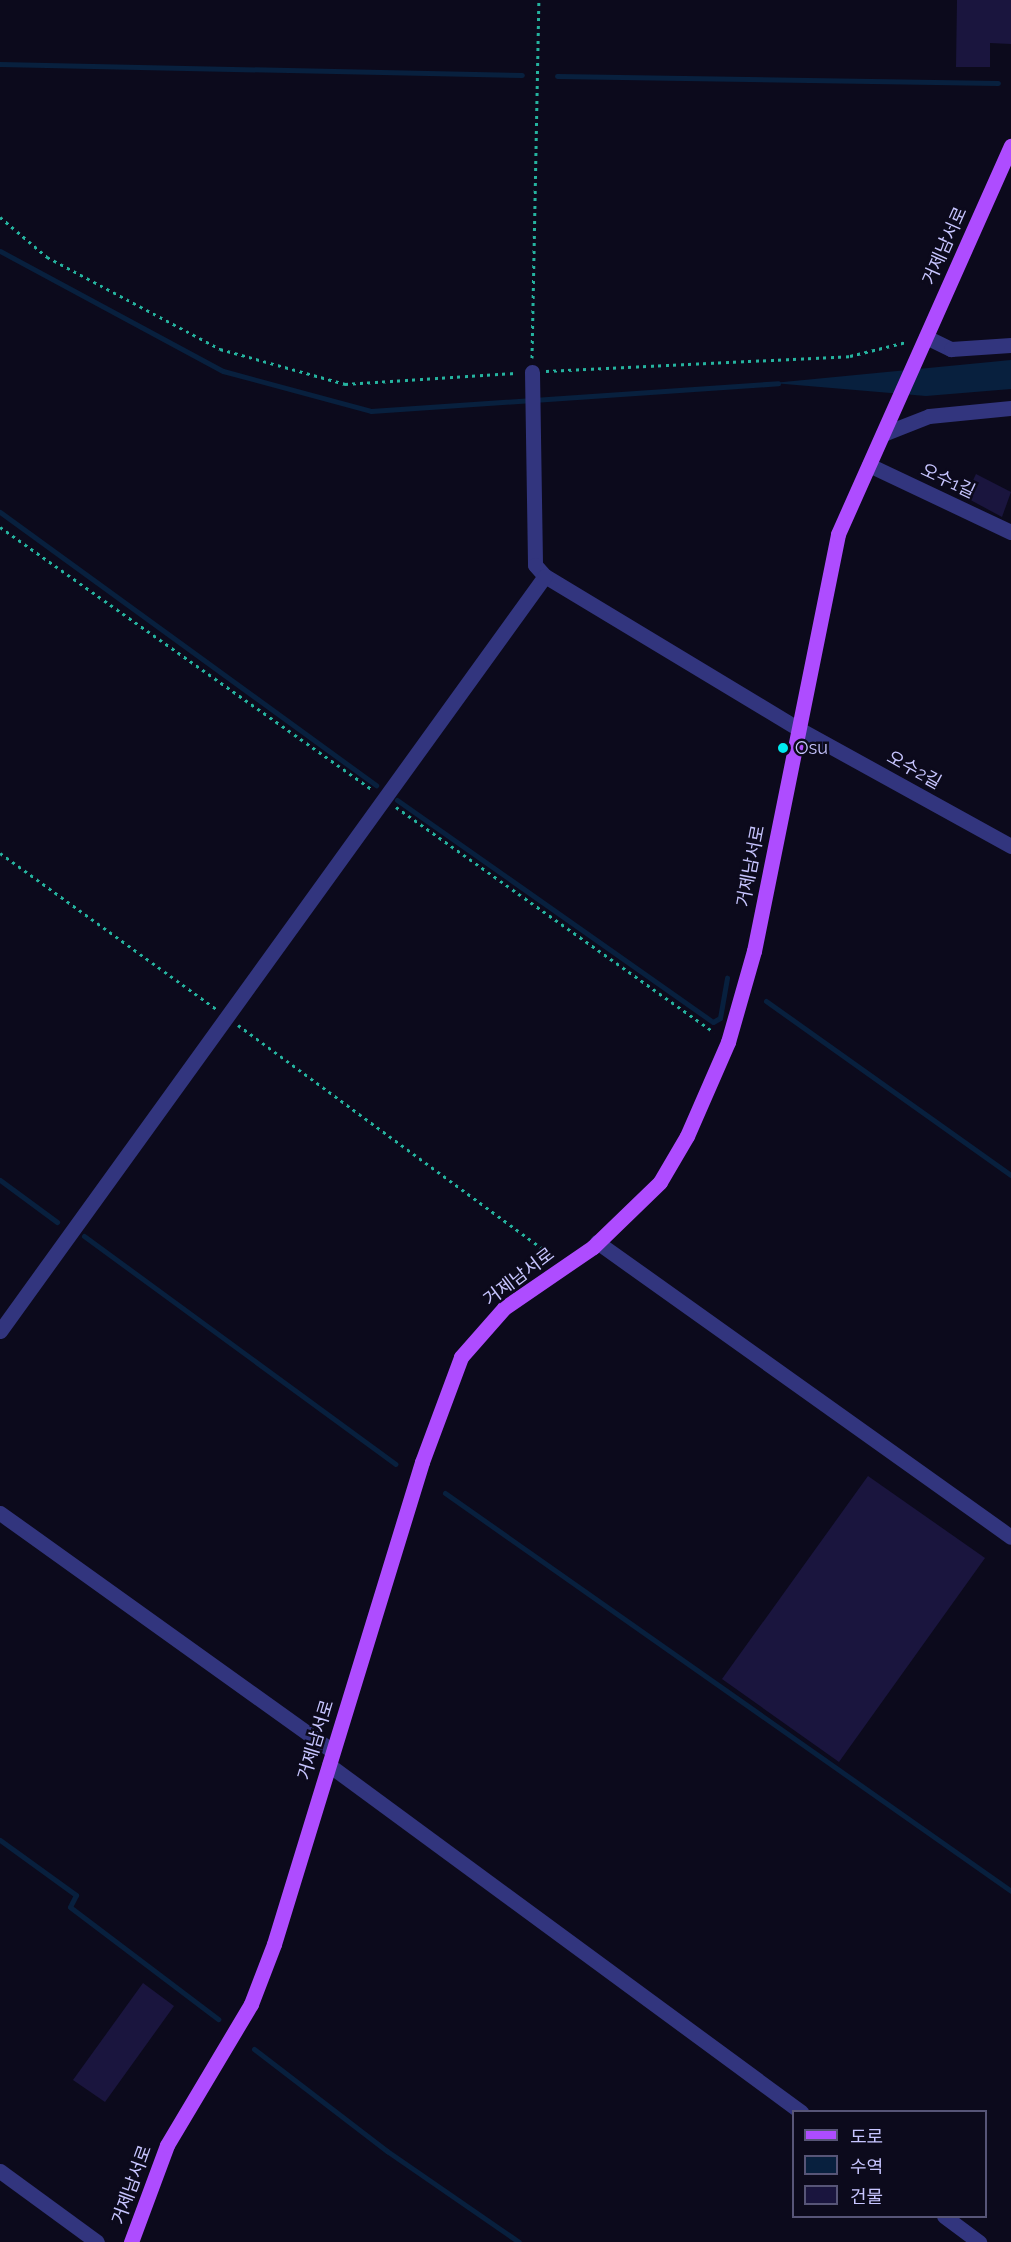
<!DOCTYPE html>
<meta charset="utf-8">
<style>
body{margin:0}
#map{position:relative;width:1011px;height:2242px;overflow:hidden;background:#0c0a1c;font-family:Raleway,"Noto Sans KR",sans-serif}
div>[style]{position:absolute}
.water>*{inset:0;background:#08203e}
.stream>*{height:5px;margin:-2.5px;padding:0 2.5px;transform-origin:2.5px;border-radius:2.5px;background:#08203e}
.building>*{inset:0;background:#1a153e}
.path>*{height:3px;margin-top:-1.5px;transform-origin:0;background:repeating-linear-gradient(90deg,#25b39f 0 3px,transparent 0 7.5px)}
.minor>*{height:15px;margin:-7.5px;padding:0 7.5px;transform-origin:7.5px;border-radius:7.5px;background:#32357e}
.major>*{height:15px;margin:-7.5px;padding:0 7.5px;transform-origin:7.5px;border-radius:7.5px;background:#ae4cff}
.dots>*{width:16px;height:16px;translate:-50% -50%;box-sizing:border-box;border:3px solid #0c0a1c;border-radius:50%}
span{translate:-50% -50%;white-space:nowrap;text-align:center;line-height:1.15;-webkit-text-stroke:5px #0c0a1c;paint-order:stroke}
.street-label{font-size:18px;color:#c7c5ff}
.poi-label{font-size:18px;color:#c7c5ff}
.left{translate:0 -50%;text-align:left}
.legend{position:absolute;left:792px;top:2110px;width:195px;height:108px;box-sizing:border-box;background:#0c0a1c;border:2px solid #575577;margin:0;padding:8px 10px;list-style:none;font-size:18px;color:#c7c5ff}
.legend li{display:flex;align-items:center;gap:12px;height:30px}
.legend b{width:30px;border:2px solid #575577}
</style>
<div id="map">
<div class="water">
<i style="clip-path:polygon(1011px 360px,1011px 389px,926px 396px,773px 383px)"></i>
</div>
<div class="stream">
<i style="left:0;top:64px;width:522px;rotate:1.21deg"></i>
<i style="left:557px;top:76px;width:441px;rotate:0.9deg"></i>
<i style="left:0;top:251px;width:253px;rotate:28.3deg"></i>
<i style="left:223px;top:371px;width:153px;rotate:15.1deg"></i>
<i style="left:371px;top:411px;width:408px;rotate:-3.9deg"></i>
<i style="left:0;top:512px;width:465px;rotate:36deg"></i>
<i style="left:397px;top:800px;width:386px;rotate:35.1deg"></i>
<i style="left:713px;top:1022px;width:8px;rotate:-30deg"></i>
<i style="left:720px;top:1018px;width:41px;rotate:-80.1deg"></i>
<i style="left:766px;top:1001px;width:301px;rotate:35.4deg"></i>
<i style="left:0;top:1180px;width:71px;rotate:36.4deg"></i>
<i style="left:84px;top:1236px;width:386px;rotate:36.2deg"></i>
<i style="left:445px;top:1493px;width:692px;rotate:35.11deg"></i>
<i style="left:0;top:1840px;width:94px;rotate:35.9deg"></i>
<i style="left:76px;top:1895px;width:13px;rotate:117deg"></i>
<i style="left:70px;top:1907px;width:186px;rotate:37.1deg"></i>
<i style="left:254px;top:2049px;width:168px;rotate:37.5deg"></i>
<i style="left:387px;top:2151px;width:160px;rotate:34.6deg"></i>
</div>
<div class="building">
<i style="clip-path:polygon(957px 0,1011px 0,1011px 44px,990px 43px,990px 67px,956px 67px)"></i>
<i style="clip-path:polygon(976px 474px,1011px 492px,1002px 517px,965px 497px)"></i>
<i style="clip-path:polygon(868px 1476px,985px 1558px,839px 1762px,722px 1679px)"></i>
<i style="clip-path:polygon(143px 1983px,174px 2006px,105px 2102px,73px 2080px)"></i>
</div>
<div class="path">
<i style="left:0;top:217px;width:62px;rotate:40.4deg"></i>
<i style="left:47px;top:257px;width:196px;rotate:28deg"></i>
<i style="left:220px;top:349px;width:130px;rotate:15.6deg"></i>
<i style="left:345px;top:384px;width:171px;rotate:-3.7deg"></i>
<i style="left:532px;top:358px;width:358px;rotate:-88.9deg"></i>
<i style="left:546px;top:371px;width:304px;rotate:-2.8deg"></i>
<i style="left:850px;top:356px;width:58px;rotate:-14deg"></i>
<i style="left:0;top:527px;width:454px;rotate:35.2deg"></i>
<i style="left:396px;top:807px;width:390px;rotate:35.3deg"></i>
<i style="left:0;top:853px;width:266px;rotate:35.8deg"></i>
<i style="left:238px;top:1025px;width:390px;rotate:36.3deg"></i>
</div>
<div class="minor">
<i style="left:926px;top:337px;width:28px;rotate:26deg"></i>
<i style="left:951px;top:349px;width:60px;rotate:-3.8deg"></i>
<i style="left:532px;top:372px;width:193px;rotate:89.1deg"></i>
<i style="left:535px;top:565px;width:15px;rotate:48deg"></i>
<i style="left:545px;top:576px;width:297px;rotate:31.1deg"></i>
<i style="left:799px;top:729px;width:242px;rotate:28.9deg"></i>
<i style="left:883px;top:434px;width:49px;rotate:-21.4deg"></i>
<i style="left:929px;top:416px;width:82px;rotate:-5.6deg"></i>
<i style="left:869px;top:465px;width:157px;rotate:25.3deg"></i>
<i style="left:597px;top:1242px;width:508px;rotate:35.47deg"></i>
<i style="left:0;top:1331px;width:931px;rotate:-54.18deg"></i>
<i style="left:0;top:1513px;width:409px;rotate:35.6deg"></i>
<i style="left:329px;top:1765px;width:586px;rotate:36.32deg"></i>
<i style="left:0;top:2171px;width:120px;rotate:36.2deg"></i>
<i style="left:944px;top:2216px;width:44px;rotate:36.6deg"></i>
</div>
<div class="major">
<i style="left:131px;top:2242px;width:103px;rotate:-69.6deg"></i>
<i style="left:167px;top:2145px;width:164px;rotate:-59.2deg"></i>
<i style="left:251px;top:2004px;width:64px;rotate:-69deg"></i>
<i style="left:274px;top:1944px;width:504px;rotate:-72.93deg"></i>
<i style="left:422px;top:1462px;width:112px;rotate:-69.6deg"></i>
<i style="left:461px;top:1357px;width:65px;rotate:-48.7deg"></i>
<i style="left:504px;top:1308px;width:108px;rotate:-34.4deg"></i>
<i style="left:593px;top:1247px;width:93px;rotate:-44.1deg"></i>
<i style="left:660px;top:1182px;width:53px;rotate:-59.6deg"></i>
<i style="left:687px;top:1136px;width:103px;rotate:-66.4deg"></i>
<i style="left:728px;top:1042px;width:95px;rotate:-74.1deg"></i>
<i style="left:754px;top:951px;width:425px;rotate:-78.6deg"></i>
<i style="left:838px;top:534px;width:425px;rotate:-66deg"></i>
</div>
<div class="dots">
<i style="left:783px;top:748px;background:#00ebf0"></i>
</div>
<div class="street-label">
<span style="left:945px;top:246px;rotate:-66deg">거제남서로</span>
<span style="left:948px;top:481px;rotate:25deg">오수1길</span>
<span style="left:914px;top:770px;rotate:29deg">오수2길</span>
<span style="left:751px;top:866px;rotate:-79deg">거제남서로</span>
<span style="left:519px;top:1277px;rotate:-37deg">거제남서로</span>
<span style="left:316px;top:1740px;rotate:-73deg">거제남서로</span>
<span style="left:132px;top:2185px;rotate:-70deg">거제남서로</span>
</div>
<div class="poi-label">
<span class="left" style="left:795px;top:748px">Osu</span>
</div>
<ul class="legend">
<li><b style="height:8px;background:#ae4cff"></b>도로</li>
<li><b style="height:16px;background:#08203e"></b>수역</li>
<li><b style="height:16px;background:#1a153e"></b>건물</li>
</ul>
</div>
